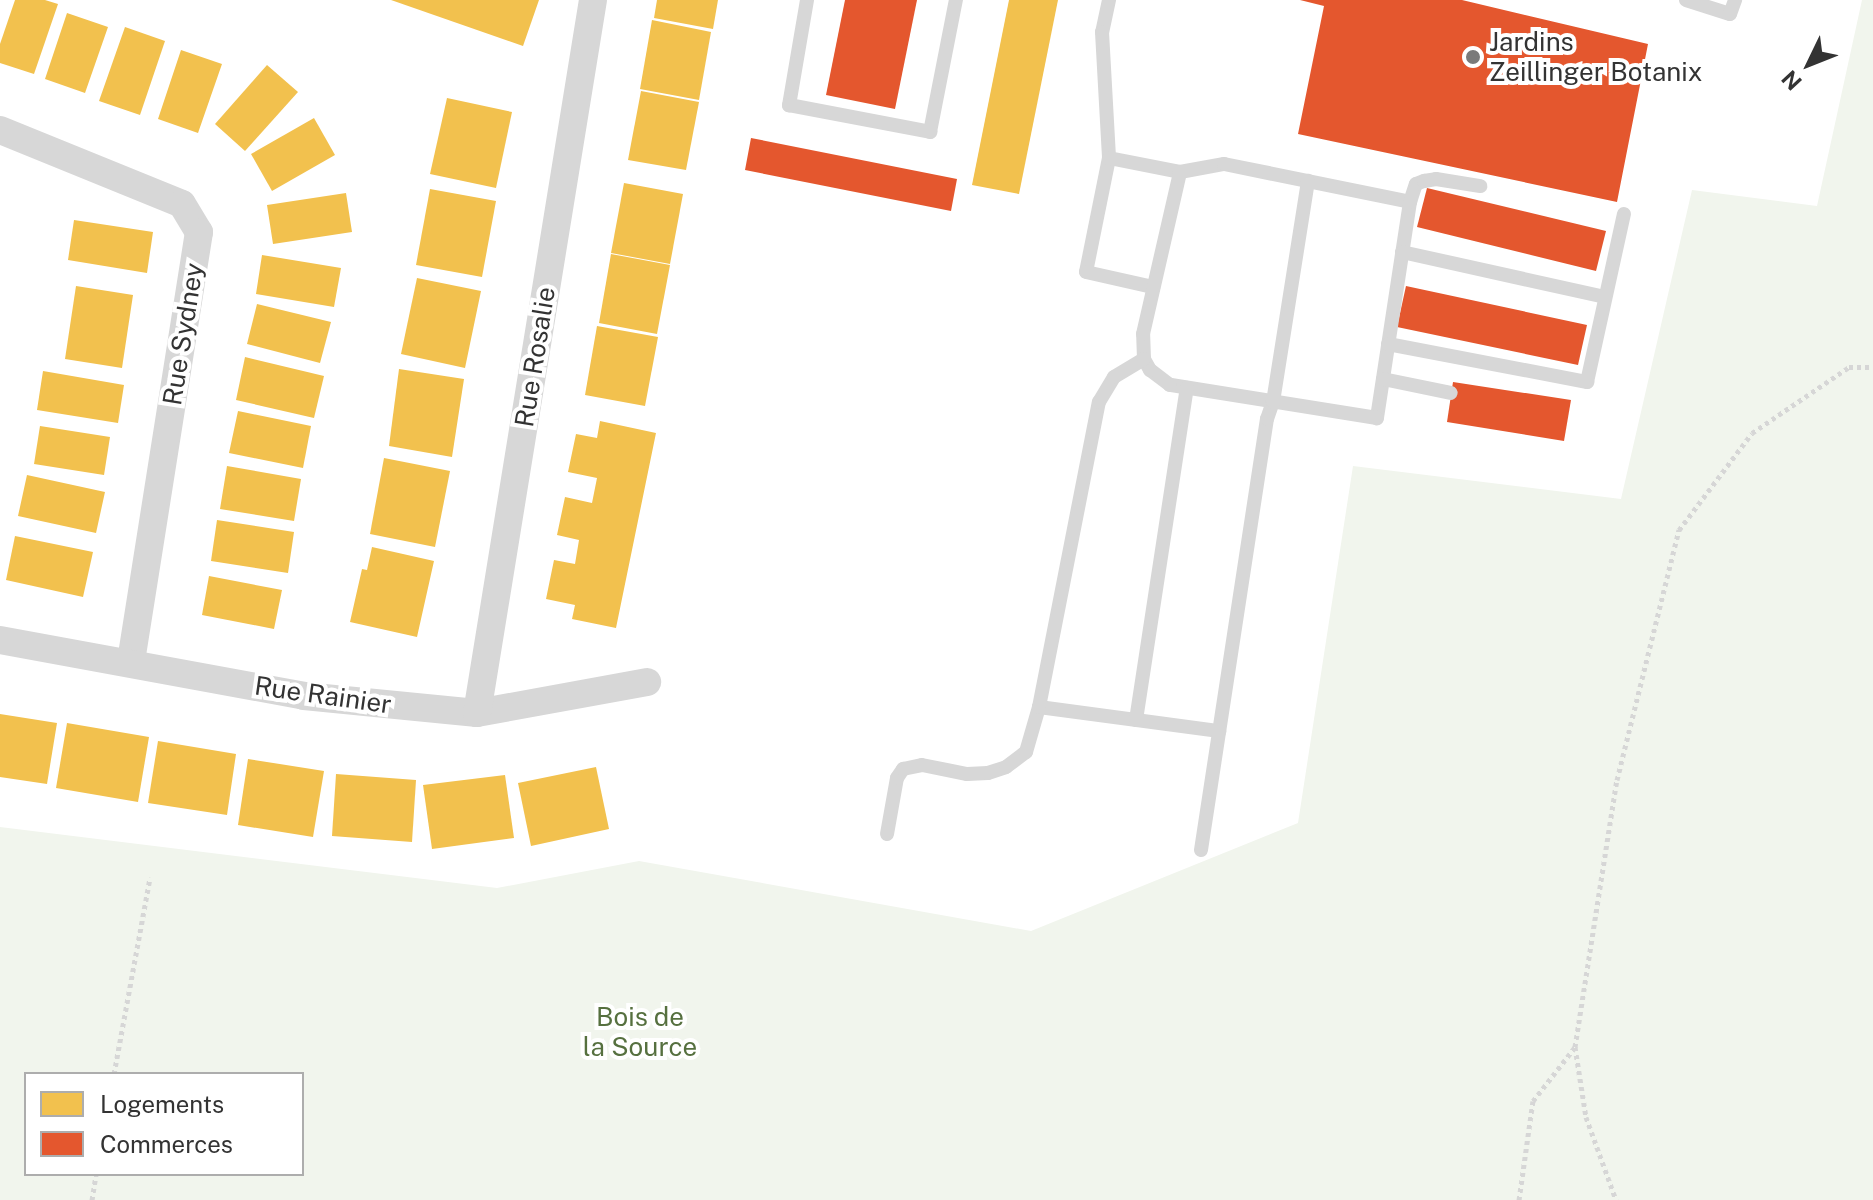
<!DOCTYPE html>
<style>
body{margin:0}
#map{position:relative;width:1873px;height:1200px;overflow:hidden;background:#fff;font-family:"Public Sans",sans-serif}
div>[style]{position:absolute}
.green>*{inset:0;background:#f1f5ed}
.homes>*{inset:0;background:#f2c14e}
.shops>*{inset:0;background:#e4572e}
.path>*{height:5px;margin-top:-2.5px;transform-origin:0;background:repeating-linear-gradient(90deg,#d6d6d6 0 4px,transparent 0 8px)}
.service>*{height:14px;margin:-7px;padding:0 7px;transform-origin:7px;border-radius:7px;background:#d7d7d7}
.minor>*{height:28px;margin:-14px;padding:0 14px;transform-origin:14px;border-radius:14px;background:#d7d7d7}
.dots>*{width:22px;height:22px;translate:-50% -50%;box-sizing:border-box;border:4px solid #fff;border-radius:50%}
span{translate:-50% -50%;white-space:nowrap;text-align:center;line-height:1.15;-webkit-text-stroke:8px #fff;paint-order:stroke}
.poi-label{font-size:26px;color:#333}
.left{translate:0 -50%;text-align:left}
.street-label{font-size:26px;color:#333}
.park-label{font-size:26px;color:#56703f}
.legend{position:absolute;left:24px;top:1072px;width:280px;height:104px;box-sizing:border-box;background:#fff;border:2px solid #adadad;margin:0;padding:10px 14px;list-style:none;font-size:24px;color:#333}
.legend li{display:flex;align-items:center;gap:16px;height:40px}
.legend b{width:40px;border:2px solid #adadad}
.north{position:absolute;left:1769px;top:24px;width:80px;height:80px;-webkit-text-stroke:6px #fff;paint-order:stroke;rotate:227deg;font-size:22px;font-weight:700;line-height:32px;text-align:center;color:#333}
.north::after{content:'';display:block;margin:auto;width:28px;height:36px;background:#333;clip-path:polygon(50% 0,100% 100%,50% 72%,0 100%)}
</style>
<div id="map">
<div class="green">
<i style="clip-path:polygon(evenodd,1862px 0,1873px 0,1873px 1200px,0 1200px,0 827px,497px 888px,639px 861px,1031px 931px,1298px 823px,1353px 466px,1621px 499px,1692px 190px,1817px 206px,1862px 0,302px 1074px,302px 1174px,26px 1174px,26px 1074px,302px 1074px)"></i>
</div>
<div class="homes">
<i style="clip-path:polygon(15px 0,45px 0,58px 4px,34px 74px,0 63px,0 44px)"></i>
<i style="clip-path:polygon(391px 0,539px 0,523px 46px)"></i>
<i style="clip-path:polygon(657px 0,718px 0,713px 29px,654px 18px)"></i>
<i style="clip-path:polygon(1009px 0,1058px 0,1019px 194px,972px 185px)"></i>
<i style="clip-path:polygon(67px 13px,108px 27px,85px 93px,45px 79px)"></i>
<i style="clip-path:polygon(652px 20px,711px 32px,699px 100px,640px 89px)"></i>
<i style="clip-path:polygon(125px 27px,165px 41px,140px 115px,99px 101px)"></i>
<i style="clip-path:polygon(181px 50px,222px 64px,198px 133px,158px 119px)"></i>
<i style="clip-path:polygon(267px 65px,298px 92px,245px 151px,215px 124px)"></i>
<i style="clip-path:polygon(641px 91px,699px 102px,686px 170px,628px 160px)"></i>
<i style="clip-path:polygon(447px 98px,512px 112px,496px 188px,430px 174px)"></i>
<i style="clip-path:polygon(314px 118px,335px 155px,272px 191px,251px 154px)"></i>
<i style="clip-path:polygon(624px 183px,683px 194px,670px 264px,611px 253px)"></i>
<i style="clip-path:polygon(430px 189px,496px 201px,482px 277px,416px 265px)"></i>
<i style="clip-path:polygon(346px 193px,352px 232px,273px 244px,267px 205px)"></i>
<i style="clip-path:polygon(74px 220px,153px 232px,147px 273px,68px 260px)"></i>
<i style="clip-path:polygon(611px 254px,670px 265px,657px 334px,599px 323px)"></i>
<i style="clip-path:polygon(262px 255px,341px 268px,334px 307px,256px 294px)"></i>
<i style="clip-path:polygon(417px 278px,481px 291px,465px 368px,401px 354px)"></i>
<i style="clip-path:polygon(76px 286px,133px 295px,122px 368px,65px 359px)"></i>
<i style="clip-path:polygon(257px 304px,331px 322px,320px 363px,247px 344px)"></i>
<i style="clip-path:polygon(597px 326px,658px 337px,645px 406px,585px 395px)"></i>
<i style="clip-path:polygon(245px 357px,324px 376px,314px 418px,236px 400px)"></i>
<i style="clip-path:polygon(399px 369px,464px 379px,452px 457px,389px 446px)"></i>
<i style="clip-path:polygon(43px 371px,124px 385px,118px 423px,37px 410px)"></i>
<i style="clip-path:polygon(238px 411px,311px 426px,303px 468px,229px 453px)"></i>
<i style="clip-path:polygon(600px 421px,656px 433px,616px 628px,572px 619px,575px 605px,546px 599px,554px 560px,575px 564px,579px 540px,557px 535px,565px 497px,592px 503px,597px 478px,568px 472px,576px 434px,597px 438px)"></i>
<i style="clip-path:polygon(40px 426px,110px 437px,104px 475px,34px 464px)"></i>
<i style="clip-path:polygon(384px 458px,450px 471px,435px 547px,370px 534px)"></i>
<i style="clip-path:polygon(227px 466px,301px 479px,294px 521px,220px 509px)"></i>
<i style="clip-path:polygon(27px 475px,105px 492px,96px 533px,18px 516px)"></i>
<i style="clip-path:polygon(217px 520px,294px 532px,288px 573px,211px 561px)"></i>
<i style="clip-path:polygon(15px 536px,93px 552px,83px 597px,6px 580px)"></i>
<i style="clip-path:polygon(372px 547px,434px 561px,417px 637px,350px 622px,362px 569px,367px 570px)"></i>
<i style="clip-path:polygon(209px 576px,282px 590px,274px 629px,202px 615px)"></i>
<i style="clip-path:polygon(0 714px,57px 723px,47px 784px,0 777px)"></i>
<i style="clip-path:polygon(67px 723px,149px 737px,138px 802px,56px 788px)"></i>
<i style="clip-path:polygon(158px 741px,236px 754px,227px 815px,148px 803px)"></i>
<i style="clip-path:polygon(248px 759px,324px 771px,313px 837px,238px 825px)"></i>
<i style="clip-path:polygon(596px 767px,609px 829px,531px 846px,518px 783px)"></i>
<i style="clip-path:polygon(336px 774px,416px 780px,412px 842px,332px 836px)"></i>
<i style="clip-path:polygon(505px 775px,514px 838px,432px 849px,423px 785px)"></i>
</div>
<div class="shops">
<i style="clip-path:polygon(845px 0,917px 0,895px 109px,826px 95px)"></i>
<i style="clip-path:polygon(1300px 0,1462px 0,1648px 44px,1617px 202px,1298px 134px,1324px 6px)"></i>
<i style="clip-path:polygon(751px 138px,957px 179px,951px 211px,745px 170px)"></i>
<i style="clip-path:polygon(1427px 188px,1606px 231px,1596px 271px,1417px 227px)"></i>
<i style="clip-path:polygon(1406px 286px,1587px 325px,1578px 365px,1397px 327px)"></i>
<i style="clip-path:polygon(1453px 382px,1571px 400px,1564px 441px,1447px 422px)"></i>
</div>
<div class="path">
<i style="left:1575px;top:1047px;width:270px;rotate:-81.1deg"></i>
<i style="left:1617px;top:780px;width:258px;rotate:-76.1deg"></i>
<i style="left:1679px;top:530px;width:121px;rotate:-53deg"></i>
<i style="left:1752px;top:433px;width:117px;rotate:-34.2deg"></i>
<i style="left:1849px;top:367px;width:24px"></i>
<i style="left:114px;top:1074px;width:200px;rotate:-79.6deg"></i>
<i style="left:92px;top:1200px;width:26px;rotate:-81deg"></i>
<i style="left:1519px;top:1200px;width:100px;rotate:-82deg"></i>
<i style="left:1533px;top:1101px;width:68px;rotate:-52.1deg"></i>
<i style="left:1575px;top:1047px;width:71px;rotate:81.1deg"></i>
<i style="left:1586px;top:1117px;width:88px;rotate:70.1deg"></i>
</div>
<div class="service">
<i style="left:807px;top:0;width:107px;rotate:99.7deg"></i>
<i style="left:789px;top:105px;width:144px;rotate:10.8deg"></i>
<i style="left:930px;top:132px;width:135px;rotate:-78.9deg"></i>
<i style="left:1109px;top:0;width:33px;rotate:102deg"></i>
<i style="left:1102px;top:32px;width:126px;rotate:86.8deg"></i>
<i style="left:1109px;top:158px;width:116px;rotate:101.4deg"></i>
<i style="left:1086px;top:272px;width:69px;rotate:12.6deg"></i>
<i style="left:1686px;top:0;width:46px;rotate:17.7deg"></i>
<i style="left:1730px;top:14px;width:15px;rotate:-70deg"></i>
<i style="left:1109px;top:158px;width:72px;rotate:11.2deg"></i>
<i style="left:1180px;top:172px;width:45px;rotate:-10.3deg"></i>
<i style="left:1224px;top:164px;width:190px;rotate:11.5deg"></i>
<i style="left:1410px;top:202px;width:219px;rotate:98.7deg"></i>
<i style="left:1377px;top:418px;width:210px;rotate:-170.9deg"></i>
<i style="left:1170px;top:385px;width:25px;rotate:-143deg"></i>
<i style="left:1150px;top:370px;width:13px;rotate:-119deg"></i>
<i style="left:1144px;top:359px;width:25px;rotate:-92deg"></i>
<i style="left:1143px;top:334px;width:166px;rotate:-77.1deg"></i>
<i style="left:1410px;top:202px;width:19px;rotate:-72deg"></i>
<i style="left:1416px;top:184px;width:9px;rotate:-21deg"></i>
<i style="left:1424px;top:181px;width:12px;rotate:-9deg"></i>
<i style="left:1436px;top:179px;width:45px;rotate:9deg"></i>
<i style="left:1402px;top:252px;width:208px;rotate:12.5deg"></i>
<i style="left:1388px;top:344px;width:203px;rotate:10.8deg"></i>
<i style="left:1587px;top:382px;width:172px;rotate:-77.6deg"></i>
<i style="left:1383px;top:379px;width:69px;rotate:11.6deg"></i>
<i style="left:1039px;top:707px;width:182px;rotate:7.6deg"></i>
<i style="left:1136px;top:720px;width:336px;rotate:-81.3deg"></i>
<i style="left:887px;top:834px;width:57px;rotate:-79.9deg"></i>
<i style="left:897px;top:778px;width:11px;rotate:-56deg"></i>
<i style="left:903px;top:769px;width:19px;rotate:-12deg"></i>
<i style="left:922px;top:765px;width:46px;rotate:11.3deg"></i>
<i style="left:967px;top:774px;width:21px;rotate:-3deg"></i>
<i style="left:988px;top:773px;width:19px;rotate:-18deg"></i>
<i style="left:1006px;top:767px;width:25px;rotate:-37deg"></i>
<i style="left:1026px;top:752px;width:47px;rotate:-73.9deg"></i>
<i style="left:1039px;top:707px;width:311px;rotate:-78.9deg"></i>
<i style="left:1099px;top:402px;width:29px;rotate:-59deg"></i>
<i style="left:1114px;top:377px;width:35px;rotate:-31deg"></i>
<i style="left:1201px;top:850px;width:436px;rotate:-81.3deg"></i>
<i style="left:1267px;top:419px;width:18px;rotate:-71deg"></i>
<i style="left:1273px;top:402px;width:224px;rotate:-81deg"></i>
</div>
<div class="minor">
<i style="left:0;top:130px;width:196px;rotate:22.1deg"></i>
<i style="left:182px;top:204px;width:33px;rotate:59deg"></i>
<i style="left:199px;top:232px;width:436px;rotate:99deg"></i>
<i style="left:0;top:640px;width:309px;rotate:10.4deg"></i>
<i style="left:304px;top:696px;width:174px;rotate:5.6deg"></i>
<i style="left:477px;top:713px;width:173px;rotate:-10.3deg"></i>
<i style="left:477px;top:713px;width:722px;rotate:-80.76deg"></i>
</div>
<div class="dots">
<i style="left:1473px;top:57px;background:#7a7a7a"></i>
</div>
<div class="poi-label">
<span class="left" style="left:1489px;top:57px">Jardins<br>Zeillinger Botanix</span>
</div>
<div class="street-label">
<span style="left:183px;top:334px;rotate:-81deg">Rue Sydney</span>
<span style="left:535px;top:357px;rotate:-81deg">Rue Rosalie</span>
<span style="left:323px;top:695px;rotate:8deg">Rue Rainier</span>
</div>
<div class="park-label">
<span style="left:640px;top:1032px">Bois de<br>la Source</span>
</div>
<ul class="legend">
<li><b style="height:22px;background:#f2c14e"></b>Logements</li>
<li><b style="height:22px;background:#e4572e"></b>Commerces</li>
</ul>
<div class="north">N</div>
</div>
